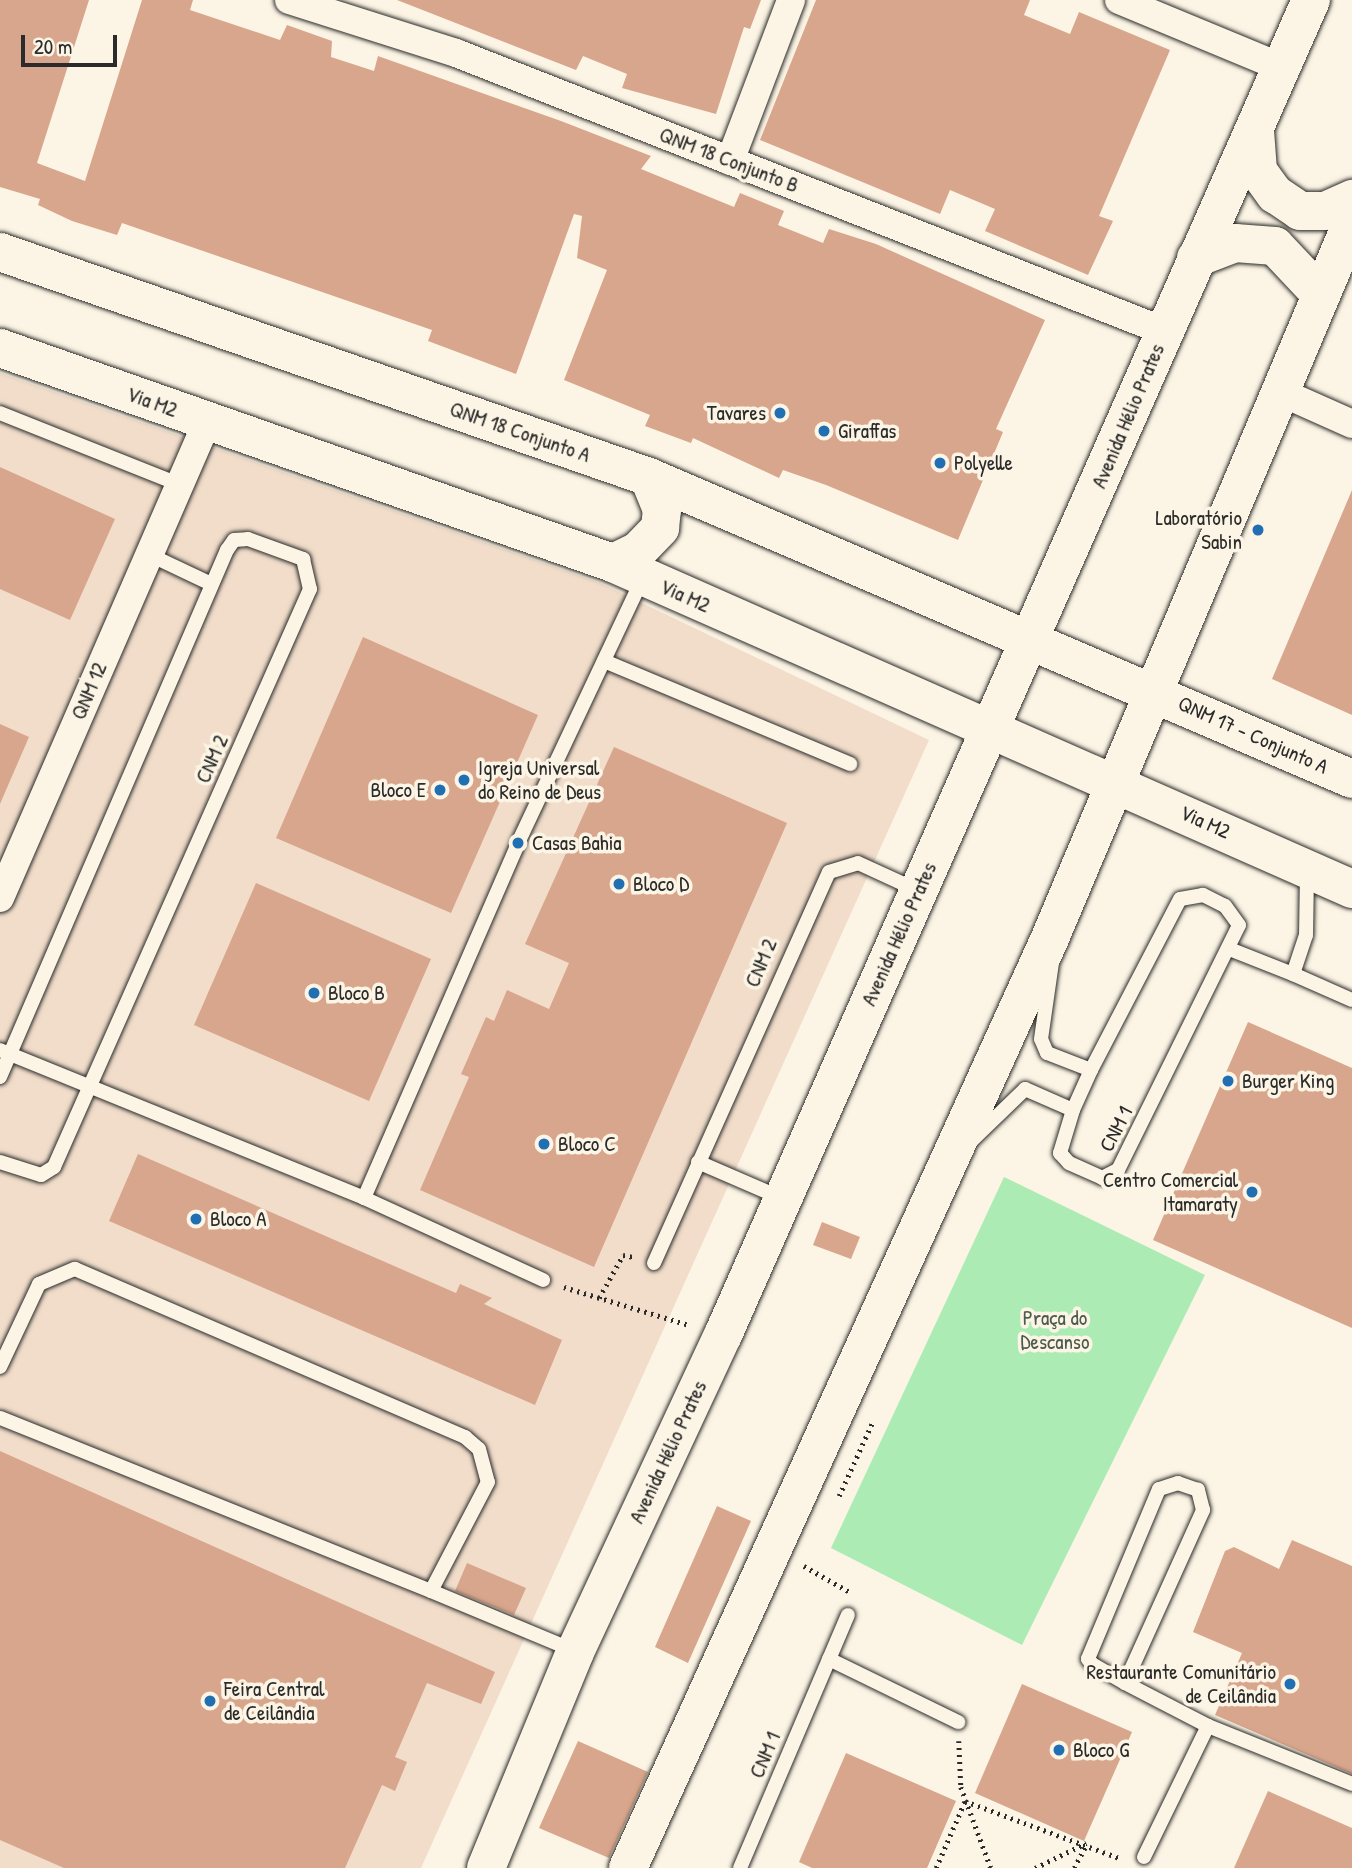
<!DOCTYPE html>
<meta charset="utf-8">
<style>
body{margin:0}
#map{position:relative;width:1352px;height:1868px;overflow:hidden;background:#fcf5e5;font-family:"Patrick Hand",sans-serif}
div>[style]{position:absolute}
.built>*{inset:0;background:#f1ddca}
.green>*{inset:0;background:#acecb4}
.building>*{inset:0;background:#d8a68c}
.path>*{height:4.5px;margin-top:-2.25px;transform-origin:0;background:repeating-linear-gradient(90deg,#2b2b2b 0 2px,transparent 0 7px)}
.roads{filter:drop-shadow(0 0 2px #2b2b2b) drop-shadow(0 0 2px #2b2b2b)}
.lane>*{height:14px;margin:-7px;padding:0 7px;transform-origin:7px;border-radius:7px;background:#fcf5e5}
.street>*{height:28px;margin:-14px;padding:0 14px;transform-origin:14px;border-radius:14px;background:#fcf5e5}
.secondary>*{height:38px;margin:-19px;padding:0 19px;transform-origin:19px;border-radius:19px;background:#fcf5e5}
.primary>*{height:38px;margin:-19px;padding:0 19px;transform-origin:19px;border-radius:19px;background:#fcf5e5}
.dots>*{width:19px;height:19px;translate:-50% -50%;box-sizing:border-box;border:4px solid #fcf5e5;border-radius:50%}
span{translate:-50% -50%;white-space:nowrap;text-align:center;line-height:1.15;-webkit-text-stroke:7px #fcf5e5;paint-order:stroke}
.street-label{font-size:21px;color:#2b2b2b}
.poi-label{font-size:21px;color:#2b2b2b}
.right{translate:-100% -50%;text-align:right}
.left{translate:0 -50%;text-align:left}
.park-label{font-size:21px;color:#4b5b4d}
.scale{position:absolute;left:21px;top:35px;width:96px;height:32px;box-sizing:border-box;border:4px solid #2b2b2b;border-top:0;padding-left:9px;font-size:21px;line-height:24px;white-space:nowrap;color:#2b2b2b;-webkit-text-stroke:5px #fcf5e5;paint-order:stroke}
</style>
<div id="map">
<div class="built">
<i style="clip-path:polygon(0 373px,600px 583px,929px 740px,421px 1868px,0 1868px)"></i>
</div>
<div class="green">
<i style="clip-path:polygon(1004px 1177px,1205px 1275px,1022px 1645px,831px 1548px)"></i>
</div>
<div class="building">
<i style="clip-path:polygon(0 0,89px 0,37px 163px,85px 181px,142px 0,193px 0,190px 10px,280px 40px,287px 25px,332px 41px,331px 57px,374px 71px,378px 56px,561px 121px,651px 156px,641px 169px,734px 207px,740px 193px,784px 211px,778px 225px,823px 243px,829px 229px,876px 244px,1045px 320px,996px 429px,1003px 432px,958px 540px,826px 485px,783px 470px,779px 478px,693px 438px,691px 443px,645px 426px,650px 415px,564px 380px,607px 270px,577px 258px,582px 216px,574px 214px,516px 374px,428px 341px,432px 330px,122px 223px,117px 235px,72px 221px,38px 205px,40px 199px,0 187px)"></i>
<i style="clip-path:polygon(397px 0,761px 0,750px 29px,744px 27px,716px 114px,622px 88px,627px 74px,583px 56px,576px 70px)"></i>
<i style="clip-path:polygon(816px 0,1030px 0,1024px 15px,1070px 34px,1079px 12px,1170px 50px,1099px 216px,1113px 221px,1088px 275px,985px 231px,995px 209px,950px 190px,940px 214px,760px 140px)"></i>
<i style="clip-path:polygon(0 467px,115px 519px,70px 620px,0 589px)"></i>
<i style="clip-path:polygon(1352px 490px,1352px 715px,1272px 679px)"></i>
<i style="clip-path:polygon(363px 637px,538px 715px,451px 913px,276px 838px)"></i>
<i style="clip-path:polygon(0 724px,29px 737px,0 804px)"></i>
<i style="clip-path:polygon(614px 747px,787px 823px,594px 1267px,420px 1190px,469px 1077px,461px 1074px,486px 1017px,494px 1021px,507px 990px,549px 1009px,569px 963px,525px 944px)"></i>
<i style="clip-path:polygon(256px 883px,431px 959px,369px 1101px,194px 1025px)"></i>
<i style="clip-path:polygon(1248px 1022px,1352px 1068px,1352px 1328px,1153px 1240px)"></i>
<i style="clip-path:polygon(138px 1154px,456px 1293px,460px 1284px,492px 1298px,484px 1304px,562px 1340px,535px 1405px,109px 1221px)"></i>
<i style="clip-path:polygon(822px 1222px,860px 1237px,851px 1259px,813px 1245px)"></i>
<i style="clip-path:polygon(0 1451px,495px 1672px,481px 1704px,427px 1683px,395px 1757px,407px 1762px,395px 1791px,382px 1785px,345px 1868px,64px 1868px,0 1840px)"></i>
<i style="clip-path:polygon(717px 1506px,751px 1521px,688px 1663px,655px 1647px)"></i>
<i style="clip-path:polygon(1292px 1540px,1352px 1566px,1352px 1774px,1215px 1715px,1242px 1653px,1193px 1632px,1225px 1551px,1234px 1547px,1279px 1569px)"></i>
<i style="clip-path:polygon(467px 1563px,526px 1588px,514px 1615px,455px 1591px)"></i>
<i style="clip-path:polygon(1022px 1684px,1132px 1732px,1084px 1841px,975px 1793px)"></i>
<i style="clip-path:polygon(578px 1741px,648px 1772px,609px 1858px,539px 1828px)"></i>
<i style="clip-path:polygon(846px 1753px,956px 1801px,927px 1868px,812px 1868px,799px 1862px)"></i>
<i style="clip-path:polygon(1268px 1791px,1352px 1828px,1352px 1868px,1234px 1868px)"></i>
</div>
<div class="path">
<i style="left:564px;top:1287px;width:131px;rotate:16.9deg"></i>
<i style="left:599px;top:1298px;width:49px;rotate:-60.8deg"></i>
<i style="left:623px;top:1255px;width:10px;rotate:11deg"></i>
<i style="left:839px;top:1496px;width:82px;rotate:-65.6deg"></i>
<i style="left:804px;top:1566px;width:53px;rotate:29.5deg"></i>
<i style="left:959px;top:1741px;width:46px;rotate:87.5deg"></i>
<i style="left:961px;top:1787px;width:86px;rotate:69.7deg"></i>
<i style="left:936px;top:1868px;width:73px;rotate:-66.6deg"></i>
<i style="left:965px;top:1801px;width:167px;rotate:20.3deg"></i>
<i style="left:1035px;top:1868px;width:57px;rotate:-26.1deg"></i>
<i style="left:1074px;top:1868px;width:27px;rotate:-62deg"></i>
</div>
<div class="roads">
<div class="lane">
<i style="left:0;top:413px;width:197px;rotate:21.7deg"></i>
<i style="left:148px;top:554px;width:68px;rotate:25.4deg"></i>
<i style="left:604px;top:661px;width:267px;rotate:22.7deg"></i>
<i style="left:1307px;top:873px;width:62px;rotate:90.9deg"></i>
<i style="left:1306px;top:935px;width:41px;rotate:108.4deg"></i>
<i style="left:1293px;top:974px;width:64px;rotate:23.8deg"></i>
<i style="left:1232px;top:950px;width:66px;rotate:21.5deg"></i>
<i style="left:0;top:1050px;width:393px;rotate:22.1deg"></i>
<i style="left:364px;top:1198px;width:197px;rotate:24.6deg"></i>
<i style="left:0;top:1077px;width:574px;rotate:-66.7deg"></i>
<i style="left:227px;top:550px;width:12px;rotate:-55deg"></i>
<i style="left:234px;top:540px;width:14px;rotate:-4deg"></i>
<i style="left:248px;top:539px;width:59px;rotate:20deg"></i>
<i style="left:303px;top:559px;width:31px;rotate:77deg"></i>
<i style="left:310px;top:589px;width:632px;rotate:113.89deg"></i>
<i style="left:54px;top:1167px;width:15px;rotate:148deg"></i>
<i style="left:41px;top:1175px;width:43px;rotate:-162.4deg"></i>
<i style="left:1073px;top:1110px;width:44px;rotate:-65.8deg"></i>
<i style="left:964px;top:1148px;width:85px;rotate:-44deg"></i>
<i style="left:1025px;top:1089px;width:52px;rotate:23.6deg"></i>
<i style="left:1073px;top:1110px;width:45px;rotate:106.8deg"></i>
<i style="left:1060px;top:1153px;width:13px;rotate:48deg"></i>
<i style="left:1069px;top:1163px;width:36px;rotate:24deg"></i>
<i style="left:1102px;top:1178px;width:18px;rotate:-27deg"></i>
<i style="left:1118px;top:1170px;width:273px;rotate:-63.7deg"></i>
<i style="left:1239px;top:925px;width:24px;rotate:-126deg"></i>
<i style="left:1225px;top:906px;width:25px;rotate:-153deg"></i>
<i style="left:1203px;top:895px;width:23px;rotate:170deg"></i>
<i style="left:1180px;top:899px;width:193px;rotate:117.5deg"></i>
<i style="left:1091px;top:1070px;width:47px;rotate:-158.9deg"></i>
<i style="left:1047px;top:1053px;width:15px;rotate:-113deg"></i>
<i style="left:1041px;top:1039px;width:77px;rotate:-81.8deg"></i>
<i style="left:698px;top:1162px;width:90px;rotate:23.4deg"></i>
<i style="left:364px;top:1198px;width:387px;rotate:-66.5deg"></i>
<i style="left:518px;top:843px;width:294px;rotate:-64.8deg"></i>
<i style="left:654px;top:1263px;width:428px;rotate:-65.9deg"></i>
<i style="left:829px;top:872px;width:30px;rotate:-17deg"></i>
<i style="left:858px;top:863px;width:65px;rotate:24.6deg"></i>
<i style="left:0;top:1367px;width:92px;rotate:-64.8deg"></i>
<i style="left:39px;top:1284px;width:39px;rotate:-23deg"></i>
<i style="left:75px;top:1269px;width:425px;rotate:23.3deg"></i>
<i style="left:465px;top:1437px;width:18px;rotate:41deg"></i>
<i style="left:479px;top:1449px;width:34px;rotate:75deg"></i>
<i style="left:488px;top:1482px;width:123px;rotate:117.6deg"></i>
<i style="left:431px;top:1591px;width:464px;rotate:-158.1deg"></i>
<i style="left:431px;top:1591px;width:156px;rotate:22.6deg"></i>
<i style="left:829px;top:1659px;width:144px;rotate:26deg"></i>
<i style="left:1125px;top:1683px;width:190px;rotate:-65.7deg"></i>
<i style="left:1203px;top:1510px;width:21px;rotate:-104deg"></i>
<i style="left:1198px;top:1490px;width:21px;rotate:-161deg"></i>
<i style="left:1178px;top:1483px;width:20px;rotate:162deg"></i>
<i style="left:1159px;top:1489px;width:184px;rotate:112.7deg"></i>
<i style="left:1088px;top:1659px;width:6px;rotate:51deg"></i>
<i style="left:1092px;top:1664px;width:38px;rotate:30deg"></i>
<i style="left:1125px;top:1683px;width:93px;rotate:27.4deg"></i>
<i style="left:1208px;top:1726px;width:155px;rotate:21.9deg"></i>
<i style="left:1144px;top:1857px;width:146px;rotate:-64deg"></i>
<i style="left:740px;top:1868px;width:275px;rotate:-66.9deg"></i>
</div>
<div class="street">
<i style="left:289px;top:0;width:175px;rotate:17.6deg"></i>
<i style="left:456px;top:53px;width:761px;rotate:21.44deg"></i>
<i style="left:1119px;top:0;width:178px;rotate:22.5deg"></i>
<i style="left:730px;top:161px;width:172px;rotate:-69.2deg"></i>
<i style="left:1278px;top:391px;width:81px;rotate:24deg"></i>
<i style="left:0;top:898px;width:519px;rotate:-66.5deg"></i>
</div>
<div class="secondary">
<i style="left:0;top:252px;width:687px;rotate:19.12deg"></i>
<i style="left:649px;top:477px;width:765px;rotate:23.25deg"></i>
<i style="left:0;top:348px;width:650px;rotate:19.33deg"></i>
<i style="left:613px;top:563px;width:808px;rotate:23.8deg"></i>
<i style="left:613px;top:563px;width:28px;rotate:-26deg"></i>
<i style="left:638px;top:551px;width:32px;rotate:-46deg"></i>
<i style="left:660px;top:528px;width:18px;rotate:-84deg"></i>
<i style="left:662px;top:510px;width:35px;rotate:-112deg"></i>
</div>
<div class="primary">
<i style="left:1255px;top:131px;width:40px;rotate:85.7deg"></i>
<i style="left:1258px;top:171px;width:29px;rotate:54deg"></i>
<i style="left:1275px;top:194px;width:30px;rotate:34deg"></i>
<i style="left:1300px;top:211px;width:25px"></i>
<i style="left:1325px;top:211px;width:30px;rotate:-24deg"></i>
<i style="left:1196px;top:258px;width:42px;rotate:-21deg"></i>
<i style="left:1235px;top:243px;width:40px;rotate:4.3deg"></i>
<i style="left:1275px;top:246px;width:66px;rotate:46.8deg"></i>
<i style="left:486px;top:1868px;width:234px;rotate:-67.6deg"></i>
<i style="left:575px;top:1652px;width:350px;rotate:-65deg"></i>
<i style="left:723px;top:1335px;width:1459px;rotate:-66.23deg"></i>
<i style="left:628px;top:1868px;width:1021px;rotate:-65.59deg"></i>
<i style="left:1050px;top:938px;width:777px;rotate:-67.13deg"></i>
</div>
</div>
<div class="dots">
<i style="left:780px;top:413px;background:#1f6fb2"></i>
<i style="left:824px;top:431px;background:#1f6fb2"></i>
<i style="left:940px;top:463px;background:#1f6fb2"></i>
<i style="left:1258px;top:530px;background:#1f6fb2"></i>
<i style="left:464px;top:780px;background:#1f6fb2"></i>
<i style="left:440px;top:790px;background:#1f6fb2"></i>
<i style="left:518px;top:843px;background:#1f6fb2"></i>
<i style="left:619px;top:884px;background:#1f6fb2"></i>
<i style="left:314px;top:993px;background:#1f6fb2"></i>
<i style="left:1228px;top:1081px;background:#1f6fb2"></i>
<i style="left:544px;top:1144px;background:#1f6fb2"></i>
<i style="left:1252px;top:1192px;background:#1f6fb2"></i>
<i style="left:196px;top:1219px;background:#1f6fb2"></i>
<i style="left:1290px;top:1684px;background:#1f6fb2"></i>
<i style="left:210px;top:1701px;background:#1f6fb2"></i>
<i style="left:1059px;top:1750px;background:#1f6fb2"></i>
</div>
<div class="street-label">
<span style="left:729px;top:160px;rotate:21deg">QNM 18 Conjunto B</span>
<span style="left:152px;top:402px;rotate:20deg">Via M2</span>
<span style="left:1128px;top:416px;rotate:-67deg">Avenida Hélio Prates</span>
<span style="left:520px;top:432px;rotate:19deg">QNM 18 Conjunto A</span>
<span style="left:685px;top:596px;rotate:24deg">Via M2</span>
<span style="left:89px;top:691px;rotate:-67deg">QNM 12</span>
<span style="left:1253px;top:735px;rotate:24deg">QNM 17 - Conjunto A</span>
<span style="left:212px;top:759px;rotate:-66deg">CNM 2</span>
<span style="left:1205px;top:822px;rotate:24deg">Via M2</span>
<span style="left:899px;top:934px;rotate:-66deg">Avenida Hélio Prates</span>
<span style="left:761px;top:963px;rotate:-67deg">CNM 2</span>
<span style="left:1116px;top:1129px;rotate:-63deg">CNM 1</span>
<span style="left:668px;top:1452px;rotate:-65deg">Avenida Hélio Prates</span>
<span style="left:765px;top:1755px;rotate:-67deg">CNM 1</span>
</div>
<div class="poi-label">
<span class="right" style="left:766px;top:413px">Tavares</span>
<span class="left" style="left:838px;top:431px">Giraffas</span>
<span class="left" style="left:954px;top:463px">Polyelle</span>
<span class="right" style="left:1242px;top:530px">Laboratório<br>Sabin</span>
<span class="left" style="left:478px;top:780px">Igreja Universal<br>do Reino de Deus</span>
<span class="right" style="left:426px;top:790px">Bloco E</span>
<span class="left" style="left:532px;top:843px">Casas Bahia</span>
<span class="left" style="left:633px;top:884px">Bloco D</span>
<span class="left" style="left:328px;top:993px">Bloco B</span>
<span class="left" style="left:1242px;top:1081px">Burger King</span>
<span class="left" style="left:558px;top:1144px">Bloco C</span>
<span class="right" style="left:1238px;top:1192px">Centro Comercial<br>Itamaraty</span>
<span class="left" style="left:210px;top:1219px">Bloco A</span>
<span class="right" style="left:1276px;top:1684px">Restaurante Comunitário<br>de Ceilândia</span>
<span class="left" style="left:224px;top:1701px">Feira Central<br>de Ceilândia</span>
<span class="left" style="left:1073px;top:1750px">Bloco G</span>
</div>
<div class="park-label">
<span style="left:1055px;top:1330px">Praça do<br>Descanso</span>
</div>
<div class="scale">20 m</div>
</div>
